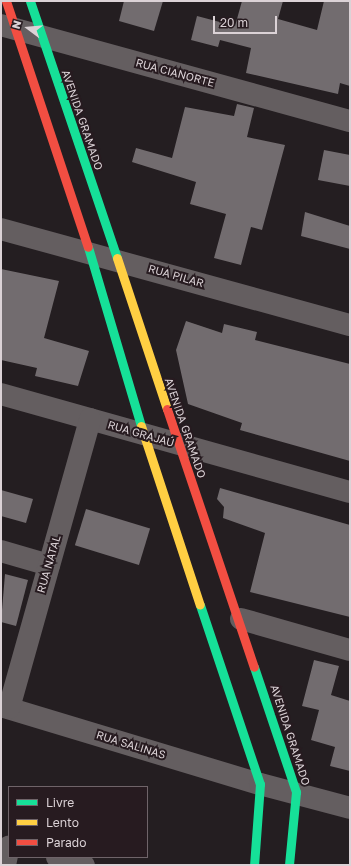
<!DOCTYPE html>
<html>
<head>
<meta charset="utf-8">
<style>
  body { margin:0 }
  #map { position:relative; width:351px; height:866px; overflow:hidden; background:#241e21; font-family:"Golos Text",sans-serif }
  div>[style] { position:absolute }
  .building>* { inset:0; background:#726c6f; transform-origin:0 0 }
  .street>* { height:22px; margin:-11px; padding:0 11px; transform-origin:11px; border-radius:11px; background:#645e60 }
  .fast>* { height:9px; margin:-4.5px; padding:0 4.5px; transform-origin:4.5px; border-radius:4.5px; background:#16e098 }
  .slow>* { height:9px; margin:-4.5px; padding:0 4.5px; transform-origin:4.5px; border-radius:4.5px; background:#ffcf43 }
  .jam>* { height:9px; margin:-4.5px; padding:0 4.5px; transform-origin:4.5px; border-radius:4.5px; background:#f24e42 }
  span { translate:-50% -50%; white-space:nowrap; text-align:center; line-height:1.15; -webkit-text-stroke:4px #271b20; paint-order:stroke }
  .street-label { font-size:11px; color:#dbd2d6 }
  .frame { position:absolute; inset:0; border:2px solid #dbd2d6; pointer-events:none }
  .legend { position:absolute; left:8px; top:786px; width:140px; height:72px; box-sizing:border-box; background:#271b20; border:1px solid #6f6469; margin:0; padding:5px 7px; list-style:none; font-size:12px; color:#dbd2d6 }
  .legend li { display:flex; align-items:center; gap:8px; height:20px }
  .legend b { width:20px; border:1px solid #6f6469 }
  .north { position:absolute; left:8px; top:8px; width:40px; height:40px; -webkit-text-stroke:3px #271b20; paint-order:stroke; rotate:286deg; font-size:11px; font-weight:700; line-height:16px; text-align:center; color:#dbd2d6 }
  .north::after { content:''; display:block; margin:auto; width:14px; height:18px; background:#dbd2d6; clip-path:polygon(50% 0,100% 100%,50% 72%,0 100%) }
  .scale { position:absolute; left:213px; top:16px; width:64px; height:18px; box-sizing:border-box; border:2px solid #dbd2d6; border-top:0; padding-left:5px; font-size:12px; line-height:14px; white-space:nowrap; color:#dbd2d6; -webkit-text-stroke:3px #271b20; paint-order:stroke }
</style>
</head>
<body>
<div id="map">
  <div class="building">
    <i style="clip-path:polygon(124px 1px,163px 1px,154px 31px,119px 21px)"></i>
    <i style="clip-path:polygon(242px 1px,283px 1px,278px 19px,317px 30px,324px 1px,350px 1px,350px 86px,340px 83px,338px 94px,246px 73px,251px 48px,220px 40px,218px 47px,191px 40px,197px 16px,235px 26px)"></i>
    <i style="clip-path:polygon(237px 104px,254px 108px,247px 137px,285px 145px,262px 230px,251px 227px,241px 265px,214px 258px,226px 214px,190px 204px,196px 182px,132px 162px,136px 148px,172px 158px,185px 107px,234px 116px)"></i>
    <i style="clip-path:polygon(324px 150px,350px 155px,350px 186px,318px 180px)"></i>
    <i style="clip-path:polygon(305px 212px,350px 226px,350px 249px,301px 236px)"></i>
    <i style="clip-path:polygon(1px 269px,59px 281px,44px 338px,89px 351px,78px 386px,35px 376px,37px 368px,1px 360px)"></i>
    <i style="clip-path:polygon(186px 321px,222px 333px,224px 324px,257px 332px,255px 340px,350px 364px,350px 461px,240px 430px,242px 423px,188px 404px,176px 350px)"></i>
    <i style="clip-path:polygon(220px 488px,350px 525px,350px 617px,250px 592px,265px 533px,223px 518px,224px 507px,217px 499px)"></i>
    <i style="clip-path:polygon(1px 490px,33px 499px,26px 523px,1px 516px)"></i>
    <i style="left:86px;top:509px;width:67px;height:38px;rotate:17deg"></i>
    <i style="clip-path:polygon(5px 574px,28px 580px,16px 626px,1px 622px)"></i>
    <i style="clip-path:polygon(314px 660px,339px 666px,331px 695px,350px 701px,350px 771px,330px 766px,335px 747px,311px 740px,319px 710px,302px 706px)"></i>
  </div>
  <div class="street">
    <i style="left:1px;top:25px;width:362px;rotate:15.4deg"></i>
    <i style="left:1px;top:229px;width:362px;rotate:15.4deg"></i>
    <i style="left:1px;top:394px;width:362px;rotate:15.7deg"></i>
    <i style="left:1px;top:551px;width:50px;rotate:16.3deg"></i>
    <i style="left:241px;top:619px;width:113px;rotate:15.9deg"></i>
    <i style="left:1px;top:706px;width:270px;rotate:16.8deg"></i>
    <i style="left:260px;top:784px;width:93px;rotate:14.9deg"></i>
    <i style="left:9px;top:708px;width:300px;rotate:-74.3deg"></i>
    <i style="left:57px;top:857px;width:28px;rotate:17deg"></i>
    <i style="left:5px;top:865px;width:19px;rotate:-78deg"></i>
  </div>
  <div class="fast">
    <i style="left:30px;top:1px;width:271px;rotate:71.3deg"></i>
    <i style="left:88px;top:247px;width:187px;rotate:73.5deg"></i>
    <i style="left:200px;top:605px;width:189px;rotate:71.5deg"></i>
    <i style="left:260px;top:784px;width:81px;rotate:94.2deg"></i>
    <i style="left:254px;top:667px;width:132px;rotate:71.4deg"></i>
    <i style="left:296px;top:792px;width:73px;rotate:95.5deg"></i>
  </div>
  <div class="slow">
    <i style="left:117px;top:258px;width:159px;rotate:71.7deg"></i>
    <i style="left:141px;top:426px;width:188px;rotate:71.8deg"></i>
  </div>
  <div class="jam">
    <i style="left:6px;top:1px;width:259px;rotate:71.6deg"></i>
    <i style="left:167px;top:409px;width:272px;rotate:71.4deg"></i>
  </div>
  <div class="street-label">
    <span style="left:175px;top:73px;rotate:15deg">RUA CIANORTE</span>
    <span style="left:82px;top:120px;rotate:71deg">AVENIDA GRAMADO</span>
    <span style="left:176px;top:276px;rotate:16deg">RUA PILAR</span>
    <span style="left:185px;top:428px;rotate:71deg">AVENIDA GRAMADO</span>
    <span style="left:141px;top:434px;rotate:16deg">RUA GRAJAÚ</span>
    <span style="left:49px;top:564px;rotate:-74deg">RUA NATAL</span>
    <span style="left:290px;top:735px;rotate:72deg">AVENIDA GRAMADO</span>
    <span style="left:131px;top:745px;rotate:17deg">RUA SALINAS</span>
  </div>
  <div class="frame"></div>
  <ul class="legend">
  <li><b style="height:5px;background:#16e098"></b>Livre</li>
  <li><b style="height:5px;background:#ffcf43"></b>Lento</li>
  <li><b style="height:5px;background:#f24e42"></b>Parado</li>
  </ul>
  <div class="north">N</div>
  <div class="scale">20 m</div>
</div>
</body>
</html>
